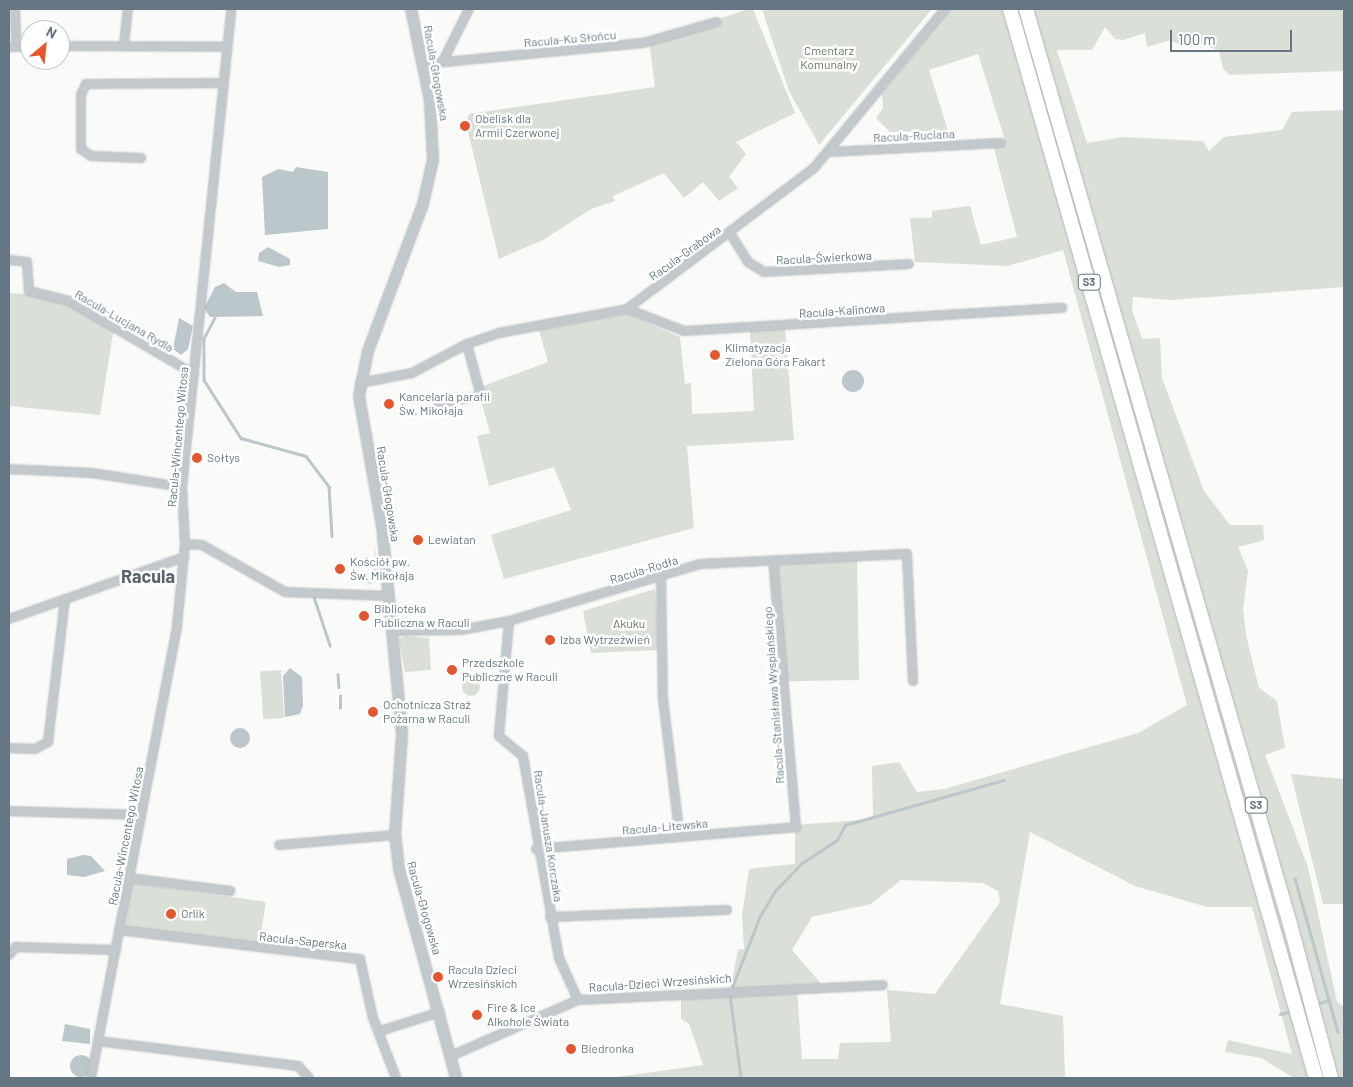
<!DOCTYPE html>
<html>
<head>
<meta charset="utf-8">
<style>
  body { margin:0 }
  #map { position:relative; width:1353px; height:1087px; overflow:hidden; background:#fafaf8; font-family:Barlow,sans-serif }
  div>[style] { position:absolute }
  .green>* { inset:0; background:#dadfd7; transform-origin:0 0 }
  .round { border-radius:50% }
  .water>* { inset:0; background:#bbc7cb }
  .stream>* { height:2.5px; margin:-1.25px; padding:0 1.25px; transform-origin:1.25px; border-radius:1.25px; background:#bbc7cb }
  .roads { filter:drop-shadow(0 0 1px #b4b9bd) drop-shadow(0 0 1px #b4b9bd) }
  .minor>* { height:8px; margin:-4px; padding:0 4px; transform-origin:4px; border-radius:4px; background:#c3c8cc }
  .tertiary>* { height:10px; margin:-5px; padding:0 5px; transform-origin:5px; border-radius:5px; background:#c3c8cc }
  .motorway>* { height:14px; margin:-7px; padding:0 7px; transform-origin:7px; border-radius:7px; background:#fff }
  .dots>* { width:14px; height:14px; translate:-50% -50%; box-sizing:border-box; border:2px solid #fff; border-radius:50% }
  span { translate:-50% -50%; white-space:nowrap; text-align:center; line-height:1.15; -webkit-text-stroke:5px #fff; paint-order:stroke }
  .shield-label span { padding:1px 4px; background:#fff; border:1px solid; border-radius:4px; -webkit-text-stroke-width:0 }
  .shield-label { font-size:11px; color:#657683; font-weight:700 }
  .street-label { font-size:12px; color:#657683 }
  .park-label { font-size:12px; color:#687a64 }
  .poi-label { font-size:12px; color:#657683 }
  .left { translate:0 -50%; text-align:left }
  .district-label { font-size:18px; color:#57646e; font-weight:700 }
  .frame { position:absolute; inset:0; border:10px solid #657683; pointer-events:none }
  .north { position:absolute; left:20px; top:20px; width:50px; height:50px; box-sizing:border-box; background:#fff; border:1px solid #c1c8cd; border-radius:50%; rotate:28deg; font-size:14px; font-weight:700; line-height:20px; text-align:center; color:#657683 }
  .north::after { content:''; display:block; margin:auto; width:18px; height:22px; background:#e4572e; clip-path:polygon(50% 0,100% 100%,50% 72%,0 100%) }
  .scale { position:absolute; left:1170px; top:30px; width:122px; height:22px; box-sizing:border-box; border:2px solid #657683; border-top:0; padding-left:6px; font-size:15px; line-height:18px; white-space:nowrap; color:#657683; -webkit-text-stroke:4px #fff; paint-order:stroke }
</style>
</head>
<body>
<div id="map">
  <div class="green">
    <i style="clip-path:polygon(749px 9px,753px 9px,795px 113px,736px 142px,746px 154px,729px 177px,738px 188px,719px 201px,703px 182px,684px 198px,664px 173px,613px 196px,615px 201px,591px 209px,543px 240px,499px 259px,466px 124px,469px 114px,655px 87px,649px 41px)"></i>
    <i style="clip-path:polygon(762px 9px,932px 9px,819px 145px,789px 91px)"></i>
    <i style="clip-path:polygon(evenodd,950px 9px,1344px 9px,1344px 71px,1230px 75px,1223px 69px,1219px 51px,1195px 41px,1184px 38px,1182px 46px,1170px 40px,1147px 47px,1145px 33px,1123px 40px,1115px 39px,1105px 27px,1092px 50px,1057px 50px,1087px 143px,1123px 137px,1203px 141px,1209px 151px,1224px 137px,1282px 130px,1292px 112px,1344px 110px,1344px 287px,1170px 300px,1133px 297px,1132px 310px,1142px 339px,1160px 338px,1162px 378px,1204px 491px,1230px 525px,1263px 525px,1264px 540px,1238px 547px,1248px 571px,1243px 609px,1246px 635px,1259px 688px,1277px 701px,1285px 748px,1265px 755px,1308px 867px,1337px 1002px,1344px 1007px,1344px 1078px,1294px 1078px,1261px 1058px,1225px 1052px,1228px 1040px,1292px 1054px,1252px 907px,1207px 907px,1135px 886px,1030px 832px,1000px 1004px,1063px 1016px,1065px 1078px,610px 1078px,703px 1065px,689px 1024px,681px 1019px,681px 996px,730px 991px,738px 950px,744px 949px,742px 916px,749px 869px,795px 864px,795px 825px,873px 819px,872px 766px,899px 762px,917px 792px,944px 789px,1138px 733px,1187px 705px,1063px 250px,1008px 266px,915px 262px,910px 218px,932px 218px,932px 211px,970px 206px,981px 245px,1017px 237px,992px 141px,1005px 140px,978px 54px,929px 70px,948px 131px,890px 132px,876px 118px,883px 108px,882px 94px,950px 9px,901px 880px,983px 883px,998px 891px,1000px 902px,935px 994px,887px 990px,891px 1042px,840px 1043px,838px 1059px,802px 1059px,797px 990px,824px 987px,792px 950px,812px 917px,871px 904px,901px 880px)"></i>
    <i style="clip-path:polygon(9px 293px,63px 296px,114px 327px,100px 415px,9px 406px)"></i>
    <i style="clip-path:polygon(627px 314px,680px 337px,685px 384px,691px 383px,692px 414px,754px 411px,750px 331px,785px 329px,794px 440px,687px 446px,694px 528px,504px 579px,491px 535px,571px 510px,554px 467px,489px 486px,477px 436px,490px 433px,478px 388px,548px 362px,539px 330px)"></i>
    <i style="clip-path:polygon(374px 543px,380px 581px,367px 585px,375px 559px)"></i>
    <i style="left:857px;top:559px;width:121px;height:80px;rotate:89deg"></i>
    <i style="clip-path:polygon(655px 589px,659px 650px,591px 653px,583px 611px)"></i>
    <i style="clip-path:polygon(405px 636px,429px 638px,431px 670px,405px 672px,399px 639px)"></i>
    <i style="left:281px;top:670px;width:48px;height:21px;rotate:86deg"></i>
    <i class="round" style="left:462px;top:678px;width:18px;height:18px"></i>
    <i style="clip-path:polygon(1291px 774px,1344px 779px,1344px 904px,1323px 904px)"></i>
    <i style="left:132px;top:883px;width:135px;height:44px;rotate:8deg"></i>
  </div>
  <div class="water">
    <i style="clip-path:polygon(296px 167px,328px 172px,328px 229px,265px 235px,262px 177px,278px 169px,293px 172px)"></i>
    <i style="clip-path:polygon(268px 247px,290px 259px,290px 265px,279px 267px,258px 261px,259px 253px)"></i>
    <i style="clip-path:polygon(224px 283px,236px 292px,257px 292px,263px 316px,210px 317px,204px 308px,215px 287px)"></i>
    <i style="clip-path:polygon(179px 318px,193px 326px,188px 349px,181px 355px,173px 349px)"></i>
    <i class="round" style="left:842px;top:370px;width:22px;height:22px"></i>
    <i style="clip-path:polygon(290px 668px,302px 677px,303px 706px,300px 714px,285px 717px,283px 676px)"></i>
    <i class="round" style="left:230px;top:728px;width:20px;height:20px"></i>
    <i style="clip-path:polygon(83px 855px,91px 856px,105px 871px,84px 877px,67px 875px,67px 859px)"></i>
    <i style="clip-path:polygon(65px 1024px,90px 1029px,90px 1044px,62px 1041px)"></i>
    <i class="round" style="left:70px;top:1055px;width:22px;height:22px"></i>
  </div>
  <div class="stream">
    <i style="left:215px;top:318px;width:24px;rotate:118deg"></i>
    <i style="left:204px;top:339px;width:41px;rotate:90deg"></i>
    <i style="left:204px;top:380px;width:69px;rotate:57.5deg"></i>
    <i style="left:241px;top:438px;width:67px;rotate:15.5deg"></i>
    <i style="left:306px;top:456px;width:39px;rotate:53deg"></i>
    <i style="left:329px;top:487px;width:49px;rotate:86.5deg"></i>
    <i style="left:314px;top:597px;width:51px;rotate:71.6deg"></i>
    <i style="left:338px;top:674px;width:13px;rotate:86deg"></i>
    <i style="left:340px;top:708px;width:12px;rotate:-90deg"></i>
    <i style="left:1295px;top:878px;width:160px;rotate:74.4deg"></i>
    <i style="left:732px;top:987px;width:76px;rotate:-68.5deg"></i>
    <i style="left:760px;top:916px;width:29px;rotate:-59deg"></i>
    <i style="left:775px;top:891px;width:39px;rotate:-46deg"></i>
    <i style="left:802px;top:863px;width:42px;rotate:-33.3deg"></i>
    <i style="left:837px;top:840px;width:17px;rotate:-62deg"></i>
    <i style="left:845px;top:825px;width:165px;rotate:-15.8deg"></i>
    <i style="left:730px;top:994px;width:85px;rotate:82.5deg"></i>
    <i style="left:1316px;top:1004px;width:14px;rotate:-17deg"></i>
    <i style="left:1280px;top:1014px;width:11px;rotate:-15deg"></i>
  </div>
  <div class="roads">
    <div class="minor">
      <i style="left:15px;top:9px;width:38px;rotate:88deg"></i>
      <i style="left:124px;top:45px;width:36px;rotate:-84deg"></i>
      <i style="left:60px;top:46px;width:167px;rotate:0.3deg"></i>
      <i style="left:9px;top:47px;width:21px"></i>
      <i style="left:443px;top:61px;width:58px;rotate:-63.4deg"></i>
      <i style="left:424px;top:64px;width:220px;rotate:-5.5deg"></i>
      <i style="left:643px;top:43px;width:76px;rotate:-16deg"></i>
      <i style="left:829px;top:152px;width:172px;rotate:-3deg"></i>
      <i style="left:141px;top:158px;width:50px;rotate:-177.7deg"></i>
      <i style="left:91px;top:156px;width:12px;rotate:-145deg"></i>
      <i style="left:81px;top:149px;width:54px;rotate:-90deg"></i>
      <i style="left:81px;top:95px;width:12px;rotate:-66deg"></i>
      <i style="left:86px;top:84px;width:138px;rotate:-0.4deg"></i>
      <i style="left:730px;top:233px;width:34px;rotate:58deg"></i>
      <i style="left:748px;top:262px;width:19px;rotate:32deg"></i>
      <i style="left:764px;top:272px;width:145px;rotate:-3.2deg"></i>
      <i style="left:9px;top:260px;width:18px;rotate:6deg"></i>
      <i style="left:27px;top:262px;width:29px;rotate:86deg"></i>
      <i style="left:29px;top:291px;width:41px;rotate:14deg"></i>
      <i style="left:69px;top:301px;width:145px;rotate:30.3deg"></i>
      <i style="left:627px;top:309px;width:61px;rotate:21.1deg"></i>
      <i style="left:684px;top:331px;width:379px;rotate:-3.5deg"></i>
      <i style="left:360px;top:383px;width:53px;rotate:-10.9deg"></i>
      <i style="left:412px;top:373px;width:62px;rotate:-27.8deg"></i>
      <i style="left:467px;top:344px;width:34px;rotate:-19deg"></i>
      <i style="left:499px;top:333px;width:130px;rotate:-10.6deg"></i>
      <i style="left:627px;top:309px;width:234px;rotate:-37deg"></i>
      <i style="left:814px;top:168px;width:206px;rotate:-50.5deg"></i>
      <i style="left:438px;top:403px;width:44px;rotate:-9.2deg"></i>
      <i style="left:481px;top:396px;width:54px;rotate:-105.1deg"></i>
      <i style="left:9px;top:469px;width:83px;rotate:2.8deg"></i>
      <i style="left:92px;top:473px;width:91px;rotate:8.8deg"></i>
      <i style="left:185px;top:544px;width:17px;rotate:3deg"></i>
      <i style="left:202px;top:545px;width:95px;rotate:29.5deg"></i>
      <i style="left:285px;top:592px;width:103px;rotate:2.2deg"></i>
      <i style="left:661px;top:577px;width:122px;rotate:89.1deg"></i>
      <i style="left:663px;top:699px;width:139px;rotate:83deg"></i>
      <i style="left:9px;top:619px;width:186px;rotate:-19.5deg"></i>
      <i style="left:509px;top:621px;width:115px;rotate:95deg"></i>
      <i style="left:499px;top:736px;width:31px;rotate:40deg"></i>
      <i style="left:523px;top:756px;width:205px;rotate:79.9deg"></i>
      <i style="left:559px;top:958px;width:46px;rotate:65.7deg"></i>
      <i style="left:392px;top:631px;width:69px;rotate:-0.8deg"></i>
      <i style="left:461px;top:630px;width:49px;rotate:-10.6deg"></i>
      <i style="left:509px;top:621px;width:199px;rotate:-16.6deg"></i>
      <i style="left:700px;top:564px;width:207px;rotate:-2.8deg"></i>
      <i style="left:907px;top:554px;width:127px;rotate:87.3deg"></i>
      <i style="left:9px;top:748px;width:26px;rotate:2deg"></i>
      <i style="left:35px;top:749px;width:15px;rotate:-28deg"></i>
      <i style="left:48px;top:742px;width:144px;rotate:-83.2deg"></i>
      <i style="left:9px;top:811px;width:132px;rotate:1.7deg"></i>
      <i style="left:279px;top:845px;width:116px;rotate:-4.9deg"></i>
      <i style="left:536px;top:849px;width:261px;rotate:-4.8deg"></i>
      <i style="left:796px;top:827px;width:267px;rotate:-94.9deg"></i>
      <i style="left:129px;top:878px;width:102px;rotate:7.3deg"></i>
      <i style="left:550px;top:917px;width:177px;rotate:-2.3deg"></i>
      <i style="left:119px;top:930px;width:243px;rotate:6.9deg"></i>
      <i style="left:360px;top:959px;width:60px;rotate:77.6deg"></i>
      <i style="left:373px;top:1018px;width:64px;rotate:69deg"></i>
      <i style="left:9px;top:955px;width:11px;rotate:-49deg"></i>
      <i style="left:16px;top:947px;width:100px;rotate:1.7deg"></i>
      <i style="left:380px;top:1031px;width:63px;rotate:-17.6deg"></i>
      <i style="left:98px;top:1041px;width:202px;rotate:7.1deg"></i>
      <i style="left:298px;top:1066px;width:16px;rotate:47deg"></i>
      <i style="left:451px;top:1056px;width:139px;rotate:-23.8deg"></i>
      <i style="left:578px;top:1000px;width:305px;rotate:-2.8deg"></i>
      <i style="left:91px;top:1078px;width:460px;rotate:-79.2deg"></i>
      <i style="left:177px;top:626px;width:82px;rotate:-84.4deg"></i>
      <i style="left:185px;top:544px;width:57px;rotate:-93deg"></i>
      <i style="left:182px;top:487px;width:481px;rotate:-84.1deg"></i>
    </div>
    <div class="tertiary">
      <i style="left:411px;top:9px;width:94px;rotate:78.3deg"></i>
      <i style="left:430px;top:101px;width:59px;rotate:87.1deg"></i>
      <i style="left:433px;top:160px;width:45px;rotate:102.8deg"></i>
      <i style="left:423px;top:204px;width:157px;rotate:110.5deg"></i>
      <i style="left:368px;top:351px;width:46px;rotate:101.3deg"></i>
      <i style="left:359px;top:396px;width:132px;rotate:80deg"></i>
      <i style="left:382px;top:526px;width:210px;rotate:84.5deg"></i>
      <i style="left:402px;top:735px;width:100px;rotate:94deg"></i>
      <i style="left:395px;top:835px;width:34px;rotate:83deg"></i>
      <i style="left:399px;top:869px;width:217px;rotate:74.7deg"></i>
    </div>
    <div class="motorway">
      <i style="left:1010px;top:9px;width:1112px;rotate:74.03deg"></i>
      <i style="left:1026px;top:9px;width:952px;rotate:73.91deg"></i>
      <i style="left:1290px;top:924px;width:159px;rotate:75.1deg"></i>
    </div>
  </div>
  <div class="dots">
    <i style="left:465px;top:126px;background:#e4572e"></i>
    <i style="left:715px;top:355px;background:#e4572e"></i>
    <i style="left:389px;top:404px;background:#e4572e"></i>
    <i style="left:197px;top:458px;background:#e4572e"></i>
    <i style="left:418px;top:540px;background:#e4572e"></i>
    <i style="left:340px;top:569px;background:#e4572e"></i>
    <i style="left:364px;top:616px;background:#e4572e"></i>
    <i style="left:550px;top:640px;background:#e4572e"></i>
    <i style="left:452px;top:670px;background:#e4572e"></i>
    <i style="left:373px;top:712px;background:#e4572e"></i>
    <i style="left:171px;top:914px;background:#e4572e"></i>
    <i style="left:438px;top:977px;background:#e4572e"></i>
    <i style="left:477px;top:1015px;background:#e4572e"></i>
    <i style="left:571px;top:1049px;background:#e4572e"></i>
  </div>
  <div class="shield-label">
    <span style="left:1089px;top:282px">S3</span>
    <span style="left:1256px;top:805px">S3</span>
  </div>
  <div class="street-label">
    <span style="left:570px;top:39px;rotate:-5deg">Racula-Ku Słońcu</span>
    <span style="left:436px;top:73px;rotate:80deg">Racula-Głogowska</span>
    <span style="left:914px;top:136px;rotate:-3deg">Racula-Ruciana</span>
    <span style="left:685px;top:253px;rotate:-36deg">Racula-Grabowa</span>
    <span style="left:824px;top:258px;rotate:-3deg">Racula-Świerkowa</span>
    <span style="left:842px;top:311px;rotate:-4deg">Racula-Kalinowa</span>
    <span style="left:124px;top:321px;rotate:30deg">Racula-Lucjana Rydla</span>
    <span style="left:178px;top:437px;rotate:-85deg">Racula-Wincentego Witosa</span>
    <span style="left:388px;top:494px;rotate:81deg">Racula-Głogowska</span>
    <span style="left:644px;top:570px;rotate:-17deg">Racula-Rodła</span>
    <span style="left:774px;top:695px;rotate:-94deg">Racula-Stanisława Wyspiańskiego</span>
    <span style="left:665px;top:827px;rotate:-5deg">Racula-Litewska</span>
    <span style="left:126px;top:836px;rotate:-79deg">Racula-Wincentego Witosa</span>
    <span style="left:548px;top:836px;rotate:81deg">Racula-Janusza Korczaka</span>
    <span style="left:424px;top:908px;rotate:74deg">Racula-Głogowska</span>
    <span style="left:303px;top:941px;rotate:6deg">Racula-Saperska</span>
    <span style="left:660px;top:983px;rotate:-4deg">Racula-Dzieci Wrzesińskich</span>
  </div>
  <div class="park-label">
    <span style="left:829px;top:58px">Cmentarz<br>Komunalny</span>
    <span style="left:629px;top:624px">Akuku</span>
  </div>
  <div class="poi-label">
    <span class="left" style="left:475px;top:126px">Obelisk dla<br>Armii Czerwonej</span>
    <span class="left" style="left:725px;top:355px">Klimatyzacja<br>Zielona Góra Fakart</span>
    <span class="left" style="left:399px;top:404px">Kancelaria parafii<br>Św. Mikołaja</span>
    <span class="left" style="left:207px;top:458px">Sołtys</span>
    <span class="left" style="left:428px;top:540px">Lewiatan</span>
    <span class="left" style="left:350px;top:569px">Kościół pw.<br>Św. Mikołaja</span>
    <span class="left" style="left:374px;top:616px">Biblioteka<br>Publiczna w Raculi</span>
    <span class="left" style="left:560px;top:640px">Izba Wytrzeźwień</span>
    <span class="left" style="left:462px;top:670px">Przedszkole<br>Publiczne w Raculi</span>
    <span class="left" style="left:383px;top:712px">Ochotnicza Straż<br>Pożarna w Raculi</span>
    <span class="left" style="left:181px;top:914px">Orlik</span>
    <span class="left" style="left:448px;top:977px">Racula Dzieci<br>Wrzesińskich</span>
    <span class="left" style="left:487px;top:1015px">Fire &amp; Ice<br>Alkohole Świata</span>
    <span class="left" style="left:581px;top:1049px">Biedronka</span>
  </div>
  <div class="district-label">
    <span style="left:148px;top:576px">Racula</span>
  </div>
  <div class="frame"></div>
  <div class="north">N</div>
  <div class="scale">100 m</div>
</div>
</body>
</html>
